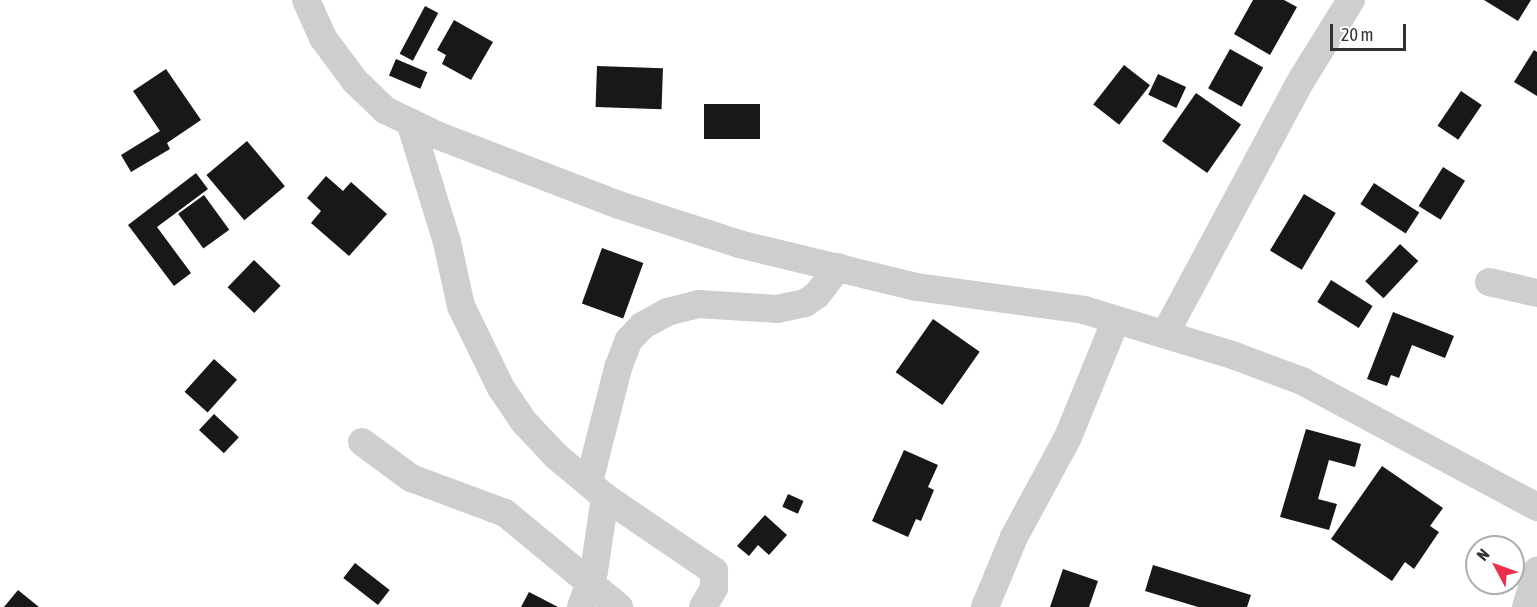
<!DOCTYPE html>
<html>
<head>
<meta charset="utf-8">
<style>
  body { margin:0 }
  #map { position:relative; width:1537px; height:607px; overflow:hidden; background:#fff; font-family:"Asap Condensed",sans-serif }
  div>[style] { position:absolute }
  .building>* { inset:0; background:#181818; transform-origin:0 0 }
  .minor>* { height:28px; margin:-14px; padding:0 14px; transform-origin:14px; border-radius:14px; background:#cecece }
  span { translate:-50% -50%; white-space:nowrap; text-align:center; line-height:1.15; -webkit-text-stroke:6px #fff; paint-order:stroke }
  .north { position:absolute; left:1465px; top:535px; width:60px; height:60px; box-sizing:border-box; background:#fff; border:2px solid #adadad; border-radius:50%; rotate:311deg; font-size:16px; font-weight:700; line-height:24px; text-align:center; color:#313131 }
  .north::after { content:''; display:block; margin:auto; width:21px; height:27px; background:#ea304a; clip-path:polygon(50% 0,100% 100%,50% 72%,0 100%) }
  .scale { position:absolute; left:1330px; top:24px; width:76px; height:27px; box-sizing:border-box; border:3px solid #313131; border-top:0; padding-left:8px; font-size:18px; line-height:21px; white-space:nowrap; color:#313131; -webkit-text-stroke:4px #fff; paint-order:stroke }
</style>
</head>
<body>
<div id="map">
  <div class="building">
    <i style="clip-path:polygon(1253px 0,1284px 0,1297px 7px,1270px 55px,1234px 34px)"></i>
    <i style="clip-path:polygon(1484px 0,1531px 0,1518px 21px)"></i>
    <i style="left:425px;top:6px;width:15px;height:54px;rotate:28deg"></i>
    <i style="clip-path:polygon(454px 20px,493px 42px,471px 80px,442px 64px,446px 55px,437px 50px)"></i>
    <i style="left:1230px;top:49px;width:38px;height:45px;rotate:29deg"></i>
    <i style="clip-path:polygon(1534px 50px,1537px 52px,1537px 96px,1514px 82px)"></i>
    <i style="left:396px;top:59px;width:34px;height:18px;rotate:23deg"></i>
    <i style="left:1124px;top:65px;width:33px;height:50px;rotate:38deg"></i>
    <i style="left:597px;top:66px;width:66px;height:41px;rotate:2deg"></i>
    <i style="clip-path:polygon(166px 69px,201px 120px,167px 143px,170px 149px,131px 172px,121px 155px,160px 131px,133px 91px)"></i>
    <i style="left:1158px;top:74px;width:31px;height:23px;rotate:25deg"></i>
    <i style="left:1461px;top:91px;width:25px;height:42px;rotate:34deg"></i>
    <i style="left:1196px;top:93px;width:55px;height:59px;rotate:35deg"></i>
    <i style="left:704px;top:104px;width:56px;height:35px"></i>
    <i style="left:247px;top:141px;width:59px;height:53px;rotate:50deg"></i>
    <i style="left:1443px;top:167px;width:26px;height:46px;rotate:32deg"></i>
    <i style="clip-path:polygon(196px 173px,208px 189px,157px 227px,191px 273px,174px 286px,128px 225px)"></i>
    <i style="clip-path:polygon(326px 176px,343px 191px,351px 182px,387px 214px,349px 256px,311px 223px,321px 211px,307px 198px)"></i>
    <i style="left:1374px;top:183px;width:54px;height:25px;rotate:33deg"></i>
    <i style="left:1304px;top:194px;width:37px;height:66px;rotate:31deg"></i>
    <i style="left:204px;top:195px;width:43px;height:32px;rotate:54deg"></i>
    <i style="left:1400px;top:244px;width:25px;height:51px;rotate:43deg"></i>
    <i style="left:602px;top:248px;width:44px;height:59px;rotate:20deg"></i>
    <i style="left:254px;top:260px;width:37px;height:38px;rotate:44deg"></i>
    <i style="left:1331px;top:280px;width:49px;height:26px;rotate:32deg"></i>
    <i style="clip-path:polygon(1393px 312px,1454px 336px,1445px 358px,1412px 345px,1399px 378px,1391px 375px,1387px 386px,1367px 379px)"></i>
    <i style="left:933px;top:319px;width:57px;height:65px;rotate:35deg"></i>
    <i style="left:214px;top:359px;width:31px;height:44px;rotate:42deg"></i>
    <i style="left:214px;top:414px;width:34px;height:22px;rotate:43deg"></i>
    <i style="clip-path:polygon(1306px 429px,1361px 444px,1355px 467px,1329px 460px,1318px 499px,1337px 504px,1329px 530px,1280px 517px)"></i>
    <i style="clip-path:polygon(904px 450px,938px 465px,928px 487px,934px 490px,921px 521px,916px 519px,908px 537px,872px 521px)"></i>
    <i style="clip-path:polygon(1382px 466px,1443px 508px,1430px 526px,1439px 532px,1414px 569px,1405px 562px,1392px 581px,1331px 539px)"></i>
    <i style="left:788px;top:494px;width:17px;height:14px;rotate:24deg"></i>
    <i style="clip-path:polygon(765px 515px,787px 535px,769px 555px,758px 545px,749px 556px,737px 546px)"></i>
    <i style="left:355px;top:563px;width:44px;height:19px;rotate:38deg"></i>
    <i style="clip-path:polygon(1153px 565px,1251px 595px,1247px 607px,1198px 607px,1145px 591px)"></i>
    <i style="clip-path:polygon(1063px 569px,1098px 581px,1089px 607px,1050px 607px)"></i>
    <i style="clip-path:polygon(18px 590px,39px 607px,4px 607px)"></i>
    <i style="clip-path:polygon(529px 592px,558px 607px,521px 607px)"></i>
  </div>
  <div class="minor">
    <i style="left:306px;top:0;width:42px;rotate:65.9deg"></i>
    <i style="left:323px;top:38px;width:54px;rotate:53.3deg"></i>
    <i style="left:355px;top:81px;width:42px;rotate:44deg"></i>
    <i style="left:385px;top:110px;width:60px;rotate:25.7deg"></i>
    <i style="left:439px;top:136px;width:193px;rotate:21deg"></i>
    <i style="left:619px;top:205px;width:126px;rotate:18deg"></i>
    <i style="left:739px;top:244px;width:183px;rotate:13.6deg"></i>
    <i style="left:917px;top:287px;width:169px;rotate:7.8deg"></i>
    <i style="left:1084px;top:310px;width:158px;rotate:16.9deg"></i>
    <i style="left:1235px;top:356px;width:72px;rotate:20.5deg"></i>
    <i style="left:1302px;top:381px;width:267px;rotate:28.2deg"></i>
    <i style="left:410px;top:122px;width:126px;rotate:72.9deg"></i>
    <i style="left:447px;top:242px;width:66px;rotate:77.7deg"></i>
    <i style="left:461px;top:306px;width:91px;rotate:64deg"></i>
    <i style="left:501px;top:388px;width:41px;rotate:55.9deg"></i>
    <i style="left:524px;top:422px;width:47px;rotate:46.7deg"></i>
    <i style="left:556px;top:456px;width:64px;rotate:39.9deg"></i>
    <i style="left:605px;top:497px;width:132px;rotate:34.2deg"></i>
    <i style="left:714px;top:571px;width:17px;rotate:90deg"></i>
    <i style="left:714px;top:588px;width:22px;rotate:120deg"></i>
    <i style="left:1489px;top:282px;width:49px;rotate:12.9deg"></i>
    <i style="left:1165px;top:334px;width:289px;rotate:-61.8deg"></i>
    <i style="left:1302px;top:79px;width:93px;rotate:-58.2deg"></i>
    <i style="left:362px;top:442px;width:61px;rotate:36.3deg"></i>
    <i style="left:411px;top:478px;width:100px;rotate:20.4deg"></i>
    <i style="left:505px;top:513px;width:148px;rotate:39.5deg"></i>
    <i style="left:589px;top:482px;width:118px;rotate:-75.7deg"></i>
    <i style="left:618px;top:368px;width:30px;rotate:-69deg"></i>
    <i style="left:629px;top:340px;width:19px;rotate:-47deg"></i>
    <i style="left:642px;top:326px;width:29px;rotate:-29deg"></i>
    <i style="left:667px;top:312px;width:32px;rotate:-14deg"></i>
    <i style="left:698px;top:304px;width:79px;rotate:3.6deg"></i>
    <i style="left:777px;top:309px;width:29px;rotate:-12deg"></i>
    <i style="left:805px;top:303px;width:14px;rotate:-34deg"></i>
    <i style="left:817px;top:295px;width:35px;rotate:-53deg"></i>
    <i style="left:581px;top:607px;width:38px;rotate:-70deg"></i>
    <i style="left:594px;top:571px;width:75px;rotate:-81.5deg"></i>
    <i style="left:985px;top:607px;width:76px;rotate:-67.5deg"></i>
    <i style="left:1014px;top:537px;width:114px;rotate:-61.6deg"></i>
    <i style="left:1068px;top:437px;width:126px;rotate:-67.7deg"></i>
    <i style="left:1526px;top:607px;width:38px;rotate:-73deg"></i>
  </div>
  <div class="north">N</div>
  <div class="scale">20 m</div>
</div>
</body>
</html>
